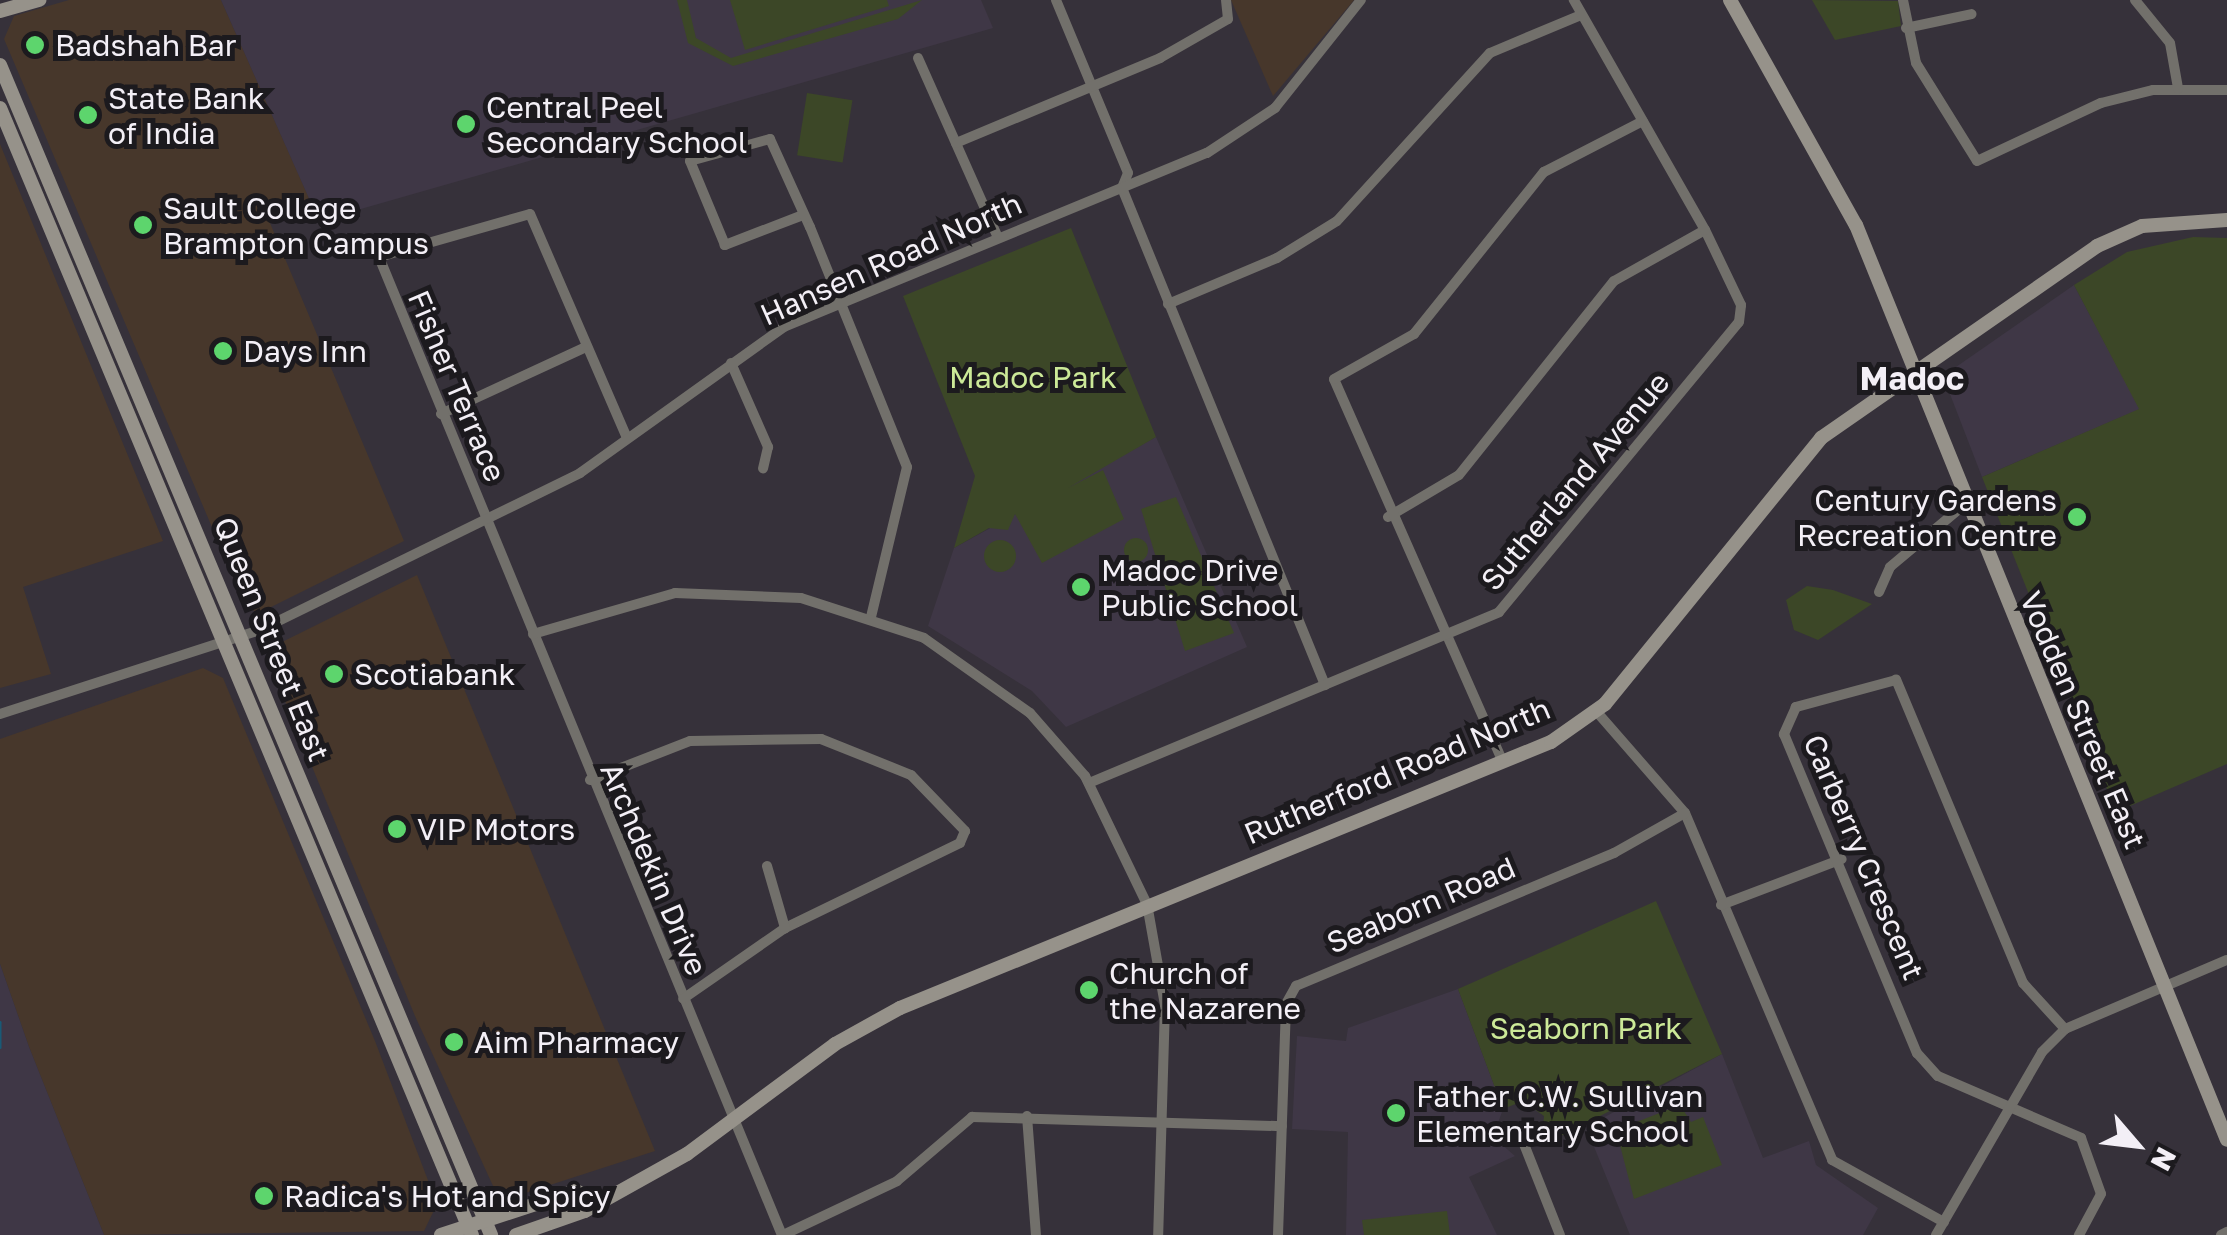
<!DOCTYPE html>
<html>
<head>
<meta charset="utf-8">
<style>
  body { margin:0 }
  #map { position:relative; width:2227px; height:1235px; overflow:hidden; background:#36313a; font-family:"Golos Text",sans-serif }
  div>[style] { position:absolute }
  .commercial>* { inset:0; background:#47372b }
  .built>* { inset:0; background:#3f3746 }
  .green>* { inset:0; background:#3c4727; transform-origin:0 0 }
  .round { border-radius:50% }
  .stream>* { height:2.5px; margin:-1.25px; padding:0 1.25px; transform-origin:1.25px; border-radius:1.25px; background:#195a76 }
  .street>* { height:10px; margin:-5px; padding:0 5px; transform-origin:5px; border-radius:5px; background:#72706b }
  .secondary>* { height:14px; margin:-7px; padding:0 7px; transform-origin:7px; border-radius:7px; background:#96928a }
  .dots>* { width:28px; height:28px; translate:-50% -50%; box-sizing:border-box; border:5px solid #1c1a1e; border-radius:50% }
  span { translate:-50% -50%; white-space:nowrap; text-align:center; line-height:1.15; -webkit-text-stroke:10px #1c1a1e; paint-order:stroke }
  .poi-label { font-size:30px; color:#f3eff6 }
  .left { translate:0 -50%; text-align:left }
  .right { translate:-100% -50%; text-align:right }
  .street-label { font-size:30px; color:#f3eff6 }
  .park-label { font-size:30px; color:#cce998 }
  .neighbourhood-label { font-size:32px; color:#f3eff6; font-weight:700 }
  .north { position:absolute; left:2087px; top:1095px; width:100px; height:100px; -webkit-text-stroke:8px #1c1a1e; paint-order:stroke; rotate:118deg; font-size:28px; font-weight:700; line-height:40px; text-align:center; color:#f3eff6 }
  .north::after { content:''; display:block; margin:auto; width:35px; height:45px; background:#f3eff6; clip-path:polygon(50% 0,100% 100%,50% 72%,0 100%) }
</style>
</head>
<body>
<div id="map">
  <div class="commercial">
    <i style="clip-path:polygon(69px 0,221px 0,313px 207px,270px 223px,404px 541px,259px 613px,246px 607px,4px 39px,14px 16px)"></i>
    <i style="clip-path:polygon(1231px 0,1354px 0,1273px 96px)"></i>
    <i style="clip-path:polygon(0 144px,163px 541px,23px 587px,51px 674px,0 688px)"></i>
    <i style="clip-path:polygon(417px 575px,655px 1151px,513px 1197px,494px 1188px,415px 1016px,268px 660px,274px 646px)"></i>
    <i style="clip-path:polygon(203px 668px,223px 678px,375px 1041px,437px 1204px,424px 1231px,104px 1235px,29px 1047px,0 964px,0 739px)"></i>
  </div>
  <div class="built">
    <i style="clip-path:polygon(221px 0,981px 0,993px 28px,319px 221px)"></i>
    <i style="clip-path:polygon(2074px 285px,2140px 409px,1982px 477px,1943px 376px)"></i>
    <i style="clip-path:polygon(1156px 437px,1247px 647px,1066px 727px,1032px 691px,928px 626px,954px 548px)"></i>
    <i style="clip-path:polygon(0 964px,29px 1047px,104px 1235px,0 1235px)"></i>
    <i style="clip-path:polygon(1458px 989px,1503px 1109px,1493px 1137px,1515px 1156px,1469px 1177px,1497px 1235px,1346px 1235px,1348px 1132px,1292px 1129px,1297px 1036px,1346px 1041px,1348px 1028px)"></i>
    <i style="clip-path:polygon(1722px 1054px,1763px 1158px,1809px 1141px,1816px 1165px,1878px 1208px,1863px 1235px,1630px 1235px,1586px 1127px)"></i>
  </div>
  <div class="green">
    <i style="clip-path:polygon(677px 0,687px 0,696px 38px,731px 58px,922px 0,898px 19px,733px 66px,688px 43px)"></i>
    <i style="clip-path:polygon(730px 0,887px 0,889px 6px,745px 50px)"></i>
    <i style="clip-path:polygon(1812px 0,1898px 1px,1901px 26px,1835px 40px)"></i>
    <i style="left:807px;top:93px;width:46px;height:63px;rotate:9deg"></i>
    <i style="clip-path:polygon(1071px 228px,1156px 437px,1068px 488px,1103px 470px,1124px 519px,1042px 563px,1015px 514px,1008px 530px,989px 528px,954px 548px,975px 476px,903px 296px)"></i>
    <i style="clip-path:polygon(2193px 237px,2227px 238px,2227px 764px,2116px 812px,1982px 477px,2139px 409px,2074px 285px,2127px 252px)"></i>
    <i style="clip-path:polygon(1176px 497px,1234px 633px,1185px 651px,1141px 509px)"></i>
    <i class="round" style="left:1124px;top:538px;width:24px;height:24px"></i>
    <i class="round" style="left:984px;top:540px;width:32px;height:32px"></i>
    <i style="clip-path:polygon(1807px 586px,1833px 590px,1872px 604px,1818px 640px,1794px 630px,1786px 600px)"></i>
    <i style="clip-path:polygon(1656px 901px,1722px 1054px,1541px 1146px,1544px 1116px,1523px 1101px,1503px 1109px,1458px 989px)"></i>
    <i style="clip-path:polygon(1680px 1105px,1691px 1122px,1703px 1117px,1722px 1165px,1634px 1199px,1616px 1130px)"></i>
    <i style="clip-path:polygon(1447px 1211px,1450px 1235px,1364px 1235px,1362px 1220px)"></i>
  </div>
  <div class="stream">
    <i style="left:0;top:1022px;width:25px;rotate:90deg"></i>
  </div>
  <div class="street">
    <i style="left:1056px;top:0;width:187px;rotate:67.4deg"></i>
    <i style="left:1128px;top:173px;width:16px;rotate:112deg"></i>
    <i style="left:1903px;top:0;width:64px;rotate:78.3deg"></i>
    <i style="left:1916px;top:63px;width:115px;rotate:58.1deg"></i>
    <i style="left:1977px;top:161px;width:137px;rotate:-25.1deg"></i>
    <i style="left:2101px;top:103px;width:54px;rotate:-14deg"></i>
    <i style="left:2153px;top:90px;width:74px"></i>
    <i style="left:2135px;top:0;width:55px;rotate:50.9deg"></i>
    <i style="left:2170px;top:43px;width:46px;rotate:79.9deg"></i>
    <i style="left:1906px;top:28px;width:67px;rotate:-12deg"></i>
    <i style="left:918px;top:58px;width:197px;rotate:66deg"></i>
    <i style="left:956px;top:143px;width:221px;rotate:-22.6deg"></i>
    <i style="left:1160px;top:58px;width:78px;rotate:-29.8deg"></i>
    <i style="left:1228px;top:19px;width:19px;rotate:-96deg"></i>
    <i style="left:1122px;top:188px;width:537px;rotate:67.78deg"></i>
    <i style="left:803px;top:215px;width:84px;rotate:159deg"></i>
    <i style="left:725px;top:245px;width:91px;rotate:-112.6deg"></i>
    <i style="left:690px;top:161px;width:83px;rotate:-15.4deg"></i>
    <i style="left:770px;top:139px;width:97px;rotate:65.6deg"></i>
    <i style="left:810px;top:227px;width:259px;rotate:68deg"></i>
    <i style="left:907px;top:467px;width:154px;rotate:103.5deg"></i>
    <i style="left:1168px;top:304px;width:118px;rotate:-22.9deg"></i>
    <i style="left:1277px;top:258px;width:70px;rotate:-31.7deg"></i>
    <i style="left:1337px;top:221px;width:227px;rotate:-47.7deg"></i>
    <i style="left:1490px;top:53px;width:99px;rotate:-22.7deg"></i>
    <i style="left:731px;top:363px;width:92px;rotate:66.2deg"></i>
    <i style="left:768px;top:447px;width:22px;rotate:103deg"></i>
    <i style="left:441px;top:414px;width:160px;rotate:-24.8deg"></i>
    <i style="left:627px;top:438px;width:244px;rotate:-113.4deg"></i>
    <i style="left:530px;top:214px;width:157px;rotate:164.1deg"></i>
    <i style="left:379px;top:257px;width:1058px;rotate:67.61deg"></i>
    <i style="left:1388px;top:517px;width:82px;rotate:-30.6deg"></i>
    <i style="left:1459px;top:475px;width:248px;rotate:-51.4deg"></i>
    <i style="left:1614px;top:281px;width:104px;rotate:-29.3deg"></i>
    <i style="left:1879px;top:592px;width:27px;rotate:-66deg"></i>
    <i style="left:1890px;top:567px;width:98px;rotate:-40deg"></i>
    <i style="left:533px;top:634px;width:148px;rotate:-16.1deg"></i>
    <i style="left:675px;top:593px;width:126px;rotate:2.3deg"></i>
    <i style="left:801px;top:598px;width:129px;rotate:18deg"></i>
    <i style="left:924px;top:638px;width:130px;rotate:35.3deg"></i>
    <i style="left:1030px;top:713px;width:84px;rotate:48.9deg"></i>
    <i style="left:1085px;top:776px;width:142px;rotate:64.2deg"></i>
    <i style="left:1147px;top:904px;width:103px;rotate:79.9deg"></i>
    <i style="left:1165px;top:1005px;width:230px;rotate:91.7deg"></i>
    <i style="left:1596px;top:711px;width:135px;rotate:48.9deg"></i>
    <i style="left:1685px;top:813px;width:377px;rotate:67deg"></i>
    <i style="left:1832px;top:1160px;width:128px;rotate:29deg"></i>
    <i style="left:0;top:714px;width:273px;rotate:-17.9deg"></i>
    <i style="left:260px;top:630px;width:356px;rotate:-26.1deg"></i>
    <i style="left:580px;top:473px;width:251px;rotate:-35.6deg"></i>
    <i style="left:784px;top:327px;width:457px;rotate:-22.4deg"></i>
    <i style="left:1207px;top:153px;width:82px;rotate:-33.5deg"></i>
    <i style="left:1275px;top:108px;width:138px;rotate:-51.5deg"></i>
    <i style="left:1502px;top:760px;width:416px;rotate:-113.8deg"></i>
    <i style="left:1334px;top:379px;width:92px;rotate:-29.4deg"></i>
    <i style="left:1414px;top:334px;width:208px;rotate:-51.3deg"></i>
    <i style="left:1544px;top:172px;width:111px;rotate:-27.3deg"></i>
    <i style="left:590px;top:780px;width:107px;rotate:-21.3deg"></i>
    <i style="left:690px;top:741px;width:131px;rotate:-0.9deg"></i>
    <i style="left:821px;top:739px;width:97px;rotate:21.8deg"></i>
    <i style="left:911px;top:775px;width:78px;rotate:46deg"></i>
    <i style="left:965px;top:831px;width:13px;rotate:113deg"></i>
    <i style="left:960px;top:843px;width:195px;rotate:154.1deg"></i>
    <i style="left:785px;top:928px;width:124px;rotate:145.2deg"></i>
    <i style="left:1089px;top:783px;width:444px;rotate:-22.6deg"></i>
    <i style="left:1499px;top:612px;width:376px;rotate:-50.4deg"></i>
    <i style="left:1739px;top:322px;width:17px;rotate:-83deg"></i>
    <i style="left:1741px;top:305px;width:83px;rotate:-115.6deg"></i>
    <i style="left:1705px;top:230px;width:265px;rotate:-119.7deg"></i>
    <i style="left:767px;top:866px;width:65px;rotate:73.8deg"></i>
    <i style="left:1721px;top:905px;width:129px;rotate:-20.8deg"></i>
    <i style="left:2065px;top:1029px;width:62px;rotate:-132.4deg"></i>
    <i style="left:2023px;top:983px;width:329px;rotate:-112.7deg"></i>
    <i style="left:1896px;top:680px;width:104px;rotate:164.9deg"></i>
    <i style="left:1796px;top:707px;width:30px;rotate:114deg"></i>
    <i style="left:1784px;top:734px;width:346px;rotate:67.4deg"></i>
    <i style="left:1917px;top:1053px;width:31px;rotate:48deg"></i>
    <i style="left:1938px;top:1076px;width:156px;rotate:23.4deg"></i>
    <i style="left:2081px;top:1138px;width:59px;rotate:70.3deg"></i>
    <i style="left:2101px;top:1194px;width:47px;rotate:118.2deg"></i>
    <i style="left:1027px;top:1116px;width:119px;rotate:85.7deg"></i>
    <i style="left:1518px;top:1129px;width:114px;rotate:68.4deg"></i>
    <i style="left:783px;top:1235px;width:126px;rotate:-25.3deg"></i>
    <i style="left:897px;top:1181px;width:99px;rotate:-40.5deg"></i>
    <i style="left:972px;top:1117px;width:310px;rotate:1.7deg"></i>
    <i style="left:1278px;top:1235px;width:231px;rotate:-88deg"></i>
    <i style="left:1286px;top:1004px;width:21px;rotate:-61deg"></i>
    <i style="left:1296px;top:986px;width:345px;rotate:-22.7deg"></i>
    <i style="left:1614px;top:853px;width:81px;rotate:-29.4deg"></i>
    <i style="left:1936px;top:1235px;width:211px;rotate:-59.9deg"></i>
    <i style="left:2042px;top:1052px;width:33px;rotate:-45deg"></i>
    <i style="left:2065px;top:1029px;width:176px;rotate:-23.1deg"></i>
    <i style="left:2221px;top:1235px;width:7px;rotate:-27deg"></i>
  </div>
  <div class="secondary">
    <i style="left:1730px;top:0;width:258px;rotate:60.8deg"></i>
    <i style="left:1856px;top:225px;width:987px;rotate:67.93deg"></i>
    <i style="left:0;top:11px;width:41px;rotate:-15.8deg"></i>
    <i style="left:0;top:65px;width:1269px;rotate:67.23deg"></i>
    <i style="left:0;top:108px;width:1222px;rotate:67.28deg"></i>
    <i style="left:441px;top:1235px;width:142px;rotate:-18.1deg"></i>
    <i style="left:576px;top:1191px;width:20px;rotate:27deg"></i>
    <i style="left:516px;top:1235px;width:73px;rotate:-19.2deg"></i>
    <i style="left:585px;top:1211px;width:117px;rotate:-29.2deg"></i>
    <i style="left:687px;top:1154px;width:184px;rotate:-36.6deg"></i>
    <i style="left:835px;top:1044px;width:74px;rotate:-29deg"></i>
    <i style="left:900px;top:1008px;width:703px;rotate:-22.23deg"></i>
    <i style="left:1551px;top:742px;width:66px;rotate:-35.1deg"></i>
    <i style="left:1605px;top:704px;width:343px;rotate:-50.9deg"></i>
    <i style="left:1821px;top:438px;width:336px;rotate:-34.8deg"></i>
    <i style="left:2097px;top:246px;width:49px;rotate:-24deg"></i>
    <i style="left:2142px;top:226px;width:85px;rotate:-4deg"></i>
  </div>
  <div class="dots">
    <i style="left:35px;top:45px;background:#5dd56d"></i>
    <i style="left:88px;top:115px;background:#5dd56d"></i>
    <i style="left:466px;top:124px;background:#5dd56d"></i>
    <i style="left:143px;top:225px;background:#5dd56d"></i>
    <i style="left:223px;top:351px;background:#5dd56d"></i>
    <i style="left:2077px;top:517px;background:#5dd56d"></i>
    <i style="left:1081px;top:587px;background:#5dd56d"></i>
    <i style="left:334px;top:674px;background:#5dd56d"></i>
    <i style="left:397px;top:829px;background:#5dd56d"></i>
    <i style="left:1089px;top:990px;background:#5dd56d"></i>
    <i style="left:454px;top:1042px;background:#5dd56d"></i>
    <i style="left:1396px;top:1113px;background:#5dd56d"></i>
    <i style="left:264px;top:1196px;background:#5dd56d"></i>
  </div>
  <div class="poi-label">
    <span class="left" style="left:55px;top:45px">Badshah Bar</span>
    <span class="left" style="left:108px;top:115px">State Bank<br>of India</span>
    <span class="left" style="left:486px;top:124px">Central Peel<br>Secondary School</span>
    <span class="left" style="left:163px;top:225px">Sault College<br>Brampton Campus</span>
    <span class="left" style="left:243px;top:351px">Days Inn</span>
    <span class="right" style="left:2057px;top:517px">Century Gardens<br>Recreation Centre</span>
    <span class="left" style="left:1101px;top:587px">Madoc Drive<br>Public School</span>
    <span class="left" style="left:354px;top:674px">Scotiabank</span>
    <span class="left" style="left:417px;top:829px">VIP Motors</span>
    <span class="left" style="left:1109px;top:990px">Church of<br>the Nazarene</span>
    <span class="left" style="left:474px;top:1042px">Aim Pharmacy</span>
    <span class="left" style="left:1416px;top:1113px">Father C.W. Sullivan<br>Elementary School</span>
    <span class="left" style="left:284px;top:1196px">Radica's Hot and Spicy</span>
  </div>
  <div class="street-label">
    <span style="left:891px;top:259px;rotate:-24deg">Hansen Road North</span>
    <span style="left:457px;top:386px;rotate:67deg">Fisher Terrace</span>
    <span style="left:1575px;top:481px;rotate:-50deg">Sutherland Avenue</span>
    <span style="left:272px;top:639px;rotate:68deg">Queen Street East</span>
    <span style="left:2083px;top:720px;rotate:67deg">Vodden Street East</span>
    <span style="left:1397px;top:771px;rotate:-23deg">Rutherford Road North</span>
    <span style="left:1864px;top:857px;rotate:67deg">Carberry Crescent</span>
    <span style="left:654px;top:869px;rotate:67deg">Archdekin Drive</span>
    <span style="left:1421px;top:905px;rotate:-23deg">Seaborn Road</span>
  </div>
  <div class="park-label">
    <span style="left:1033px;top:377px">Madoc Park</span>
    <span style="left:1586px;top:1028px">Seaborn Park</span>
  </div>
  <div class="neighbourhood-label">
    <span style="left:1912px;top:378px">Madoc</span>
  </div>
  <div class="north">N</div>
</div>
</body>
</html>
